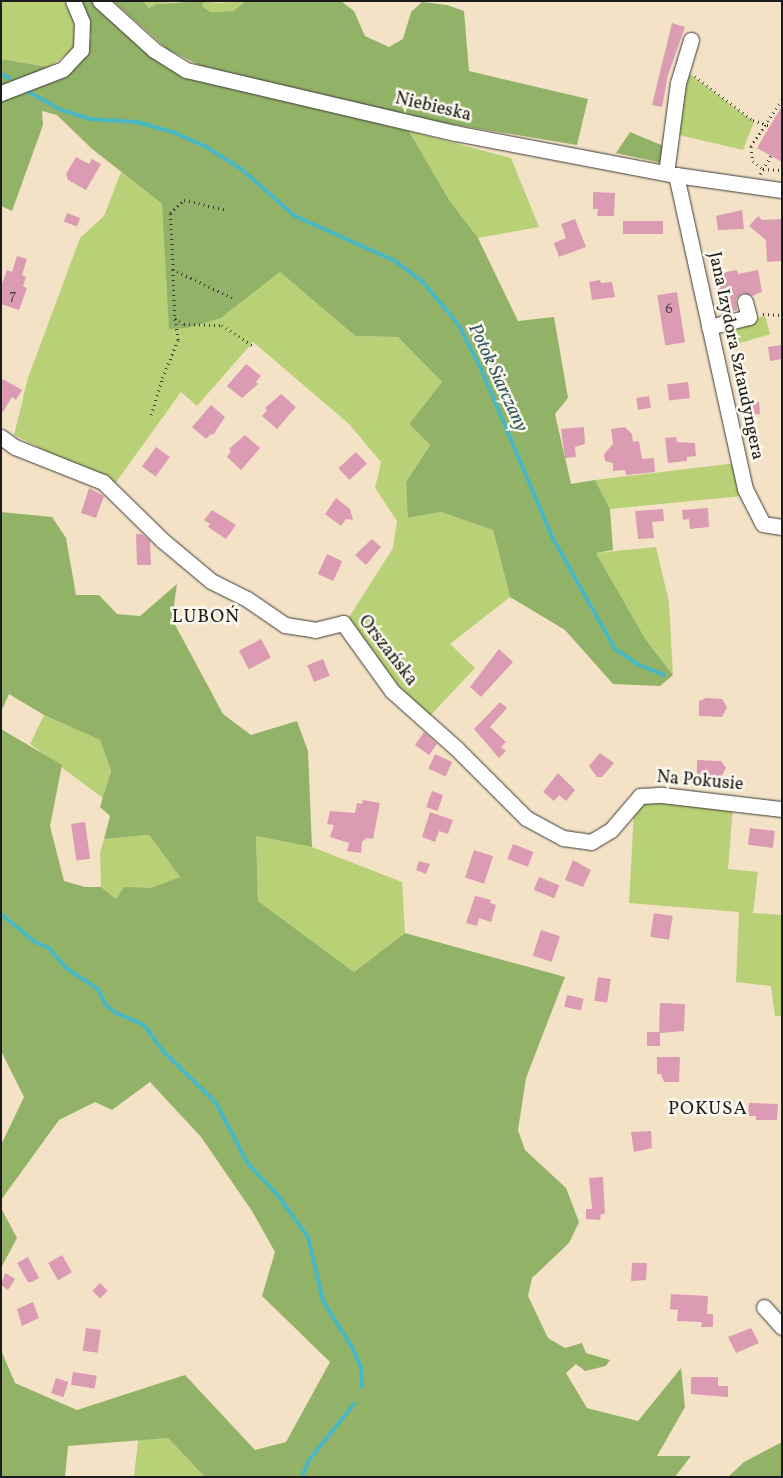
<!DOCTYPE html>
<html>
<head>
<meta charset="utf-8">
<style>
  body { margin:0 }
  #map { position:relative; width:783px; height:1478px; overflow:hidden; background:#f4e2c7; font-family:Vollkorn,serif }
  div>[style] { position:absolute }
  .green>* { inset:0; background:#b8d176; transform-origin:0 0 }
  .forest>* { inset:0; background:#92b367 }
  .stream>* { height:4px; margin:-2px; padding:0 2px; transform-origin:2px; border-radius:2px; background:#4ab8c4 }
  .building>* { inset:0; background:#db9bb2; transform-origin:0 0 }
  .path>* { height:2.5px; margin-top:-1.25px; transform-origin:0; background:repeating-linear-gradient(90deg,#3c3a36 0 1px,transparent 0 5px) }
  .roads { filter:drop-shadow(0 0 1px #3c3a36) drop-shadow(0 0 1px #3c3a36) }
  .minor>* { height:15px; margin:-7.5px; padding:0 7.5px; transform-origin:7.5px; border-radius:7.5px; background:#fff }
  span { translate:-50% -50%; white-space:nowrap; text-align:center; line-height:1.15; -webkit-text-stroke:5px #fbf7ec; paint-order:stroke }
  .number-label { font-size:15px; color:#4c3c42 }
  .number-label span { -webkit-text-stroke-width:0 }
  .street-label { font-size:18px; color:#1c1c1c }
  .water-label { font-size:19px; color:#2e5a5f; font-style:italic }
  .neighbourhood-label { font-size:19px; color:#1c1c1c; letter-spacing:1px }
  .frame { position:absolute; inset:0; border:2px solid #1c1c1c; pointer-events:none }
</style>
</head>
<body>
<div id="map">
  <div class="green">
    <i style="clip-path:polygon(1px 1px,65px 1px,75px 22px,74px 49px,49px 67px,1px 59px)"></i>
    <i style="clip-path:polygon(143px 1px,182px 1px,156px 4px,149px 8px)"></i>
    <i style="clip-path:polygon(205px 1px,218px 3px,246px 1px,233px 11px,209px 12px,202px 6px)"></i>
    <i style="clip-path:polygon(686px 71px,754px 122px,743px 150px,675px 134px)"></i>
    <i style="clip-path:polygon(409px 131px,511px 158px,539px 227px,478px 238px,449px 200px)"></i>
    <i style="clip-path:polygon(121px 172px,162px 204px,165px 224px,221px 318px,280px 272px,355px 336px,398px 337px,442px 382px,409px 424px,430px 445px,406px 482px,409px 518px,441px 512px,493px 530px,510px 597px,450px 644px,475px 668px,427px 719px,393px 683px,348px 619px,393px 548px,397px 521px,375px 488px,381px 462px,349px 424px,253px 342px,197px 406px,181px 392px,114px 485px,14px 435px,28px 378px,80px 238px,104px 216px)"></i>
    <i style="left:765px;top:316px;width:19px;height:37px;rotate:74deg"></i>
    <i style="clip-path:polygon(736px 463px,742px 496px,610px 509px,595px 480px)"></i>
    <i style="clip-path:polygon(656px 547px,669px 602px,673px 675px,646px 640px,596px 553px)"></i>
    <i style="clip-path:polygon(44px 715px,100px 740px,111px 771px,103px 798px,30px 744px)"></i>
    <i style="clip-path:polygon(645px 800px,733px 807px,728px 869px,758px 872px,753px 913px,782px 915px,782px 1016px,775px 1016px,771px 986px,736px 982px,739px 912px,629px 903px,634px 811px)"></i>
    <i style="clip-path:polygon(149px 835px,180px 877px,150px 888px,124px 888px,116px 899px,101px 887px,100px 853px,104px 839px)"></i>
    <i style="clip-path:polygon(256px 836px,312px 847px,402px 882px,405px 933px,354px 972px,258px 901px)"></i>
    <i style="clip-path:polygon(168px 1438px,205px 1477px,134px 1477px,138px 1440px)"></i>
  </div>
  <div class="forest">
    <i style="clip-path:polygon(78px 1px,91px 1px,146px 52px,184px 76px,409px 131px,449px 200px,478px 238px,518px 321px,554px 317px,568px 398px,555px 414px,571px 484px,595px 480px,610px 509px,613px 550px,596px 553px,646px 640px,673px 675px,660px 686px,613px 684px,565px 630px,510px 597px,493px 530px,441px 512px,408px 518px,406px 482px,430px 445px,409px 424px,442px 382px,398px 337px,355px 336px,280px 272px,221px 318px,187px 328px,169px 329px,162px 204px,91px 148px,57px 115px,42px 111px,43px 125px,12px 211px,1px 206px,1px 59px,49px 67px,88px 51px,91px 35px)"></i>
    <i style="clip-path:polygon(113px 1px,143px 1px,149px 8px,156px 4px,205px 1px,202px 6px,210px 12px,233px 11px,246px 1px,341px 1px,354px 11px,365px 36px,389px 47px,403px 39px,411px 12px,422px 2px,447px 5px,464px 11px,469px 71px,588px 99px,577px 145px,414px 118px,201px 66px,167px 49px)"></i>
    <i style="clip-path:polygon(630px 132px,666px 147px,662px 163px,616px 153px)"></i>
    <i style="clip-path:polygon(1px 512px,52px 517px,66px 538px,76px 595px,99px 595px,117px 614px,140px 616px,177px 584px,172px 619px,223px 714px,251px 735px,297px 721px,308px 751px,312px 847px,256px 836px,258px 901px,354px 972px,405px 933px,565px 977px,526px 1078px,518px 1130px,525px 1150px,566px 1188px,579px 1222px,569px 1243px,532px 1278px,528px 1296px,548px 1338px,565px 1348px,582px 1343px,586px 1353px,610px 1360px,606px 1366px,585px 1371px,576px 1364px,566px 1373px,587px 1408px,638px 1421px,681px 1368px,685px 1407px,657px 1456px,691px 1456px,675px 1477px,205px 1477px,168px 1438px,68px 1446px,65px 1477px,1px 1477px,1px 1350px,15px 1383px,77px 1410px,185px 1375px,255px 1450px,286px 1442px,330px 1362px,262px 1296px,275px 1252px,252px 1211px,201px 1137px,150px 1082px,112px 1110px,95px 1102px,59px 1120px,1px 1200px,1px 1145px,24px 1097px,1px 1051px,1px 729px,62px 765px,50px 826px,64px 881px,85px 887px,101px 887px,116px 899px,124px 887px,150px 888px,180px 877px,149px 835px,104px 839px,110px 816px,100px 807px,111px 771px,100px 740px,44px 715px,9px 694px,1px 712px)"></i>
    <i style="clip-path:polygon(1px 1208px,17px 1238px,1px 1268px)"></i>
    <i style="clip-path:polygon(782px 1442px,782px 1477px,728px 1477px,744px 1462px)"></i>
  </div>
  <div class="stream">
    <i style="left:1px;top:74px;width:9px;rotate:27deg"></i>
    <i style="left:27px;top:91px;width:33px;rotate:29deg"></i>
    <i style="left:59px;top:109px;width:32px;rotate:18deg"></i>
    <i style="left:89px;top:119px;width:48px;rotate:3.6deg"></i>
    <i style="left:137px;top:122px;width:37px;rotate:16deg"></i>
    <i style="left:173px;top:132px;width:35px;rotate:24deg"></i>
    <i style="left:205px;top:146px;width:43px;rotate:32.6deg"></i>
    <i style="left:241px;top:169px;width:72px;rotate:41deg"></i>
    <i style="left:295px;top:216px;width:110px;rotate:24.2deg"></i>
    <i style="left:395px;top:261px;width:34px;rotate:37deg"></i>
    <i style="left:422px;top:281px;width:56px;rotate:50.1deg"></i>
    <i style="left:458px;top:324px;width:53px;rotate:62.9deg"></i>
    <i style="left:482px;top:371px;width:180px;rotate:67.1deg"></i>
    <i style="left:552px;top:537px;width:129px;rotate:60.6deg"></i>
    <i style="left:615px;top:649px;width:27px;rotate:34deg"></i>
    <i style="left:637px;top:664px;width:29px;rotate:22deg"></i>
    <i style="left:1px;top:914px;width:44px;rotate:39.5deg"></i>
    <i style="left:35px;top:942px;width:15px;rotate:23deg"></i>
    <i style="left:49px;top:948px;width:25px;rotate:50deg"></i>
    <i style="left:65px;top:967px;width:40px;rotate:34deg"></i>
    <i style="left:98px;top:989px;width:18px;rotate:63deg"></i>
    <i style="left:106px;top:1005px;width:13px;rotate:39deg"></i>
    <i style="left:116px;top:1013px;width:30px;rotate:23deg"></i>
    <i style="left:144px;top:1025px;width:31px;rotate:54deg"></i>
    <i style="left:162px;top:1050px;width:76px;rotate:44.5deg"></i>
    <i style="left:216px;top:1103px;width:69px;rotate:62.3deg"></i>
    <i style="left:248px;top:1164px;width:40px;rotate:46deg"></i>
    <i style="left:276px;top:1193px;width:54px;rotate:54deg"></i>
    <i style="left:308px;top:1237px;width:66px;rotate:76.8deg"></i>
    <i style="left:323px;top:1301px;width:57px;rotate:58deg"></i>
    <i style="left:353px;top:1349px;width:21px;rotate:67deg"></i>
    <i style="left:361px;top:1368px;width:19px;rotate:87deg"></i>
    <i style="left:302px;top:1477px;width:18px;rotate:-68deg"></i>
    <i style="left:309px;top:1460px;width:72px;rotate:-51.2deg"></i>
  </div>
  <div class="building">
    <i style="clip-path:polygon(672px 23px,685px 27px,668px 75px,662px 107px,652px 105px)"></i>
    <i style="clip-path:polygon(782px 106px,782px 162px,757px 148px)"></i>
    <i style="clip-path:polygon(76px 157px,89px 164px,92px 159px,101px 164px,86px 190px,68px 180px,66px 174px)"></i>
    <i style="clip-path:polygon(593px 192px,615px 193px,614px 216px,597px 216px,598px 209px,593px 209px)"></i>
    <i style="clip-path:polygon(742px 210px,744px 229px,718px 230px,716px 216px)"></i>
    <i style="left:67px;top:213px;width:14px;height:9px;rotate:21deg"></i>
    <i style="clip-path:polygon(758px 216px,762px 220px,782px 219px,782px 261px,767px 262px,766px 240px,749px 226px)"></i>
    <i style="clip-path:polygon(575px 219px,586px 247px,559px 257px,554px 243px,566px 238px,561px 224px)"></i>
    <i style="left:623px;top:221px;width:40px;height:13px"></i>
    <i style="clip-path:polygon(17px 256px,27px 259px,22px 275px,26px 277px,23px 286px,27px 288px,19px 310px,1px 304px,1px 287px,7px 270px,12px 272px)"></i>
    <i style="clip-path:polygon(737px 270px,738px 274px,758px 270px,762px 292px,752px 296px,742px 293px,736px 299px,737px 310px,722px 314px,716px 274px)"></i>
    <i style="clip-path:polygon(600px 280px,601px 283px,612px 282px,615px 297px,592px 300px,589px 282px)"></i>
    <i style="left:677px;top:292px;width:51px;height:20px;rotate:81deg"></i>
    <i style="clip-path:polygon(782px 345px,782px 359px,770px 361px,768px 347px)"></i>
    <i style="clip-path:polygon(246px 364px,261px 376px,256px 382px,258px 384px,242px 398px,227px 386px)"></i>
    <i style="clip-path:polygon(1px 378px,22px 390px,16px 400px,12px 397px,1px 415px)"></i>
    <i style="left:688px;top:382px;width:16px;height:21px;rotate:83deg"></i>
    <i style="clip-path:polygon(281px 394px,296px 407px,277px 429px,262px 416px,267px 410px,265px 408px)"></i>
    <i style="left:649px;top:396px;width:12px;height:13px;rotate:81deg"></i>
    <i style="left:759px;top:402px;width:12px;height:15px;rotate:85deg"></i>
    <i style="clip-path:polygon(211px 405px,225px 417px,213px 435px,211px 434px,206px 439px,192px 427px)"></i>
    <i style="clip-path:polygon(584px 427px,585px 444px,575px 447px,576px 457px,565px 458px,561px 429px)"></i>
    <i style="clip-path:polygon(625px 427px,632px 434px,633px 442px,639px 441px,642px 459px,654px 458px,655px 472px,626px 475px,625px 470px,613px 471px,613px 463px,605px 461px,604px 454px,613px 444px,611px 429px)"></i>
    <i style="clip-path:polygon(245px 435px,260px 448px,241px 470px,227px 457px,231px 451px,229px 449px)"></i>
    <i style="clip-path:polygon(676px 437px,677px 442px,695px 443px,696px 456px,687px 457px,687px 461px,668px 463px,665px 438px)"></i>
    <i style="left:156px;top:447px;width:17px;height:24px;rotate:36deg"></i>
    <i style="left:356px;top:452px;width:16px;height:24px;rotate:47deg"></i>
    <i style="clip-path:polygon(89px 488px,104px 496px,96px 518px,81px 513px)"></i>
    <i style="clip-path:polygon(336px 498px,350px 509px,353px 520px,346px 519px,341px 526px,325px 514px)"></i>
    <i style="clip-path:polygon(708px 508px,709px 527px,690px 529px,689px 519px,683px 520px,682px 510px)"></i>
    <i style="clip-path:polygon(663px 509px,664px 521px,652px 522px,654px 538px,638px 539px,635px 511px)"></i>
    <i style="clip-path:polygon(212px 510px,236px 525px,226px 539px,208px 527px,210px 524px,204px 520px)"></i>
    <i style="clip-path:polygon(136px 534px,142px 534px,150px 541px,151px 565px,137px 565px)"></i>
    <i style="clip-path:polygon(372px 539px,381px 547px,366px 565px,355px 555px)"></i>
    <i style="left:327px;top:554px;width:17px;height:22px;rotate:25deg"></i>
    <i style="left:261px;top:639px;width:21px;height:25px;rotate:62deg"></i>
    <i style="clip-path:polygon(499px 649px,513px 662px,481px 697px,470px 687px)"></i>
    <i style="left:323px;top:659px;width:18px;height:17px;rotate:68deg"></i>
    <i style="clip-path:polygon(706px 698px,722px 699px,727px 707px,722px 717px,699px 716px,699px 701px)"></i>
    <i style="clip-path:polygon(500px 702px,507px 708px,490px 727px,506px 742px,501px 747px,506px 751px,499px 758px,474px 729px)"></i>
    <i style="clip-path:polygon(424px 732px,437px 744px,429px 755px,415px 745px)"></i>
    <i style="clip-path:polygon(600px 753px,614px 763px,602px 777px,597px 777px,589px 766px)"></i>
    <i style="left:435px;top:754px;width:19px;height:16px;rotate:25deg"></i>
    <i style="clip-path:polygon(697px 760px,721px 761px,726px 768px,721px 777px,697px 777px)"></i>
    <i style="clip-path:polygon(558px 773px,575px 790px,566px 801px,559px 795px,554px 801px,543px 792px)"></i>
    <i style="left:432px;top:791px;width:12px;height:17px;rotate:20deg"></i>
    <i style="clip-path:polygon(363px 800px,380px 803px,373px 839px,366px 838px,362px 842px,361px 853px,347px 851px,349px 843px,330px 837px,334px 825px,327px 824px,330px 811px,355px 813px,357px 803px,362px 804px)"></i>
    <i style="clip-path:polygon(430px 812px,453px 820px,448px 834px,439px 831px,435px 842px,422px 837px)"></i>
    <i style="left:85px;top:822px;width:37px;height:14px;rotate:82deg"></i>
    <i style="left:750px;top:828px;width:25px;height:17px;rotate:7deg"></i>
    <i style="left:513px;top:844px;width:22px;height:16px;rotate:21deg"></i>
    <i style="left:474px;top:850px;width:20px;height:29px;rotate:18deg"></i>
    <i style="clip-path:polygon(573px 860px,591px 870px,583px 887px,565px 880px)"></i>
    <i style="clip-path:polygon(419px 861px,430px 864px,426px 874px,416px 870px)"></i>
    <i style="left:539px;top:877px;width:22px;height:14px;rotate:22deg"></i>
    <i style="clip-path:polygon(475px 896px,491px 900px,490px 903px,496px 905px,491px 922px,479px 918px,477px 926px,466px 923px)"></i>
    <i style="left:654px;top:913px;width:19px;height:24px;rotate:9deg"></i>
    <i style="left:541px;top:930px;width:20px;height:27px;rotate:18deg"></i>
    <i style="left:598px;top:977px;width:13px;height:24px;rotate:9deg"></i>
    <i style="left:567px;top:995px;width:17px;height:12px;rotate:13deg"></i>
    <i style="clip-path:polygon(660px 1003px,685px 1004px,684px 1031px,660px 1033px,660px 1046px,647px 1046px,647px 1032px,659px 1032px)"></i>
    <i style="clip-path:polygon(657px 1057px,680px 1057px,679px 1082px,664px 1082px,661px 1074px,657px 1074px)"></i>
    <i style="clip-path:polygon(749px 1103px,778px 1104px,777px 1120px,756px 1120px,756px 1116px,748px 1116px)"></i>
    <i style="clip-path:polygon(651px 1131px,652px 1148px,634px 1152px,631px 1132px)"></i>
    <i style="clip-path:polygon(603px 1177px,605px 1214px,601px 1214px,600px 1220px,586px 1219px,586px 1209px,592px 1209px,589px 1178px)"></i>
    <i style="left:62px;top:1255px;width:20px;height:16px;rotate:60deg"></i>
    <i style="clip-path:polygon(28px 1257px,39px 1278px,32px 1282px,28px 1282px,17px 1263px)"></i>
    <i style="clip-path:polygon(632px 1263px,647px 1263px,646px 1280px,631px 1281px)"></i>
    <i style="clip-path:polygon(5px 1273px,15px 1279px,8px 1290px,1px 1285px)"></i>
    <i style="left:100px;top:1283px;width:11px;height:11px;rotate:45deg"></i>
    <i style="clip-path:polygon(671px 1294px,708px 1296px,707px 1314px,713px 1314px,713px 1327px,701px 1327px,702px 1322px,677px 1321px,678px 1310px,670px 1309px)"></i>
    <i style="clip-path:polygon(33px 1302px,39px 1318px,22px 1326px,17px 1309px)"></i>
    <i style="left:86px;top:1328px;width:15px;height:23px;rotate:8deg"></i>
    <i style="clip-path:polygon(751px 1328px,759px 1343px,736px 1353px,728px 1337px)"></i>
    <i style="left:73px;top:1372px;width:24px;height:13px;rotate:9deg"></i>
    <i style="clip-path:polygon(691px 1377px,718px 1377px,718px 1386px,728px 1386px,728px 1397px,691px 1394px)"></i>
    <i style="left:56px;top:1378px;width:13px;height:16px;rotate:18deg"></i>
  </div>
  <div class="path">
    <i style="left:695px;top:76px;width:73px;rotate:37.2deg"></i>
    <i style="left:753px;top:120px;width:18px;rotate:19deg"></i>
    <i style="left:782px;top:100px;width:56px;rotate:123.4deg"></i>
    <i style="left:751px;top:147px;width:14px;rotate:82deg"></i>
    <i style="left:753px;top:161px;width:13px;rotate:39deg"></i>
    <i style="left:763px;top:169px;width:19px;rotate:3deg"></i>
    <i style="left:760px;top:174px;width:21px;rotate:-59deg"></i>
    <i style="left:173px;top:270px;width:57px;rotate:-93deg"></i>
    <i style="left:170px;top:213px;width:19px;rotate:-43deg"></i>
    <i style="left:184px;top:200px;width:45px;rotate:12.8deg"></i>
    <i style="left:232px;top:298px;width:65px;rotate:-154.6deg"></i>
    <i style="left:173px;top:270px;width:48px;rotate:87.6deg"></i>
    <i style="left:175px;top:318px;width:11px;rotate:34deg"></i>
    <i style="left:184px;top:324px;width:38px;rotate:2deg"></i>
    <i style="left:222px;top:325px;width:37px;rotate:34deg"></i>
    <i style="left:763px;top:314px;width:19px;rotate:3deg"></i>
    <i style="left:151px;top:415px;width:39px;rotate:-73deg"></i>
    <i style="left:162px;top:378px;width:41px;rotate:-67.2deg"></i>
    <i style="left:178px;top:340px;width:22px;rotate:-98deg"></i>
  </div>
  <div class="roads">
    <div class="minor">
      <i style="left:100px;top:1px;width:73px;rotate:42.2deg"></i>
      <i style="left:154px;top:50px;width:38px;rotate:32deg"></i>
      <i style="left:186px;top:70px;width:276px;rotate:13.2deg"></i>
      <i style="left:455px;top:133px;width:225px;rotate:10.8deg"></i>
      <i style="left:676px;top:175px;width:107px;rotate:8.1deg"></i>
      <i style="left:1px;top:93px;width:66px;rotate:-21.2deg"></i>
      <i style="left:63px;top:69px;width:26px;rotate:-47deg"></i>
      <i style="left:81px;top:50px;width:28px;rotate:-88deg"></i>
      <i style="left:82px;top:22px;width:23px;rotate:-113deg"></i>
      <i style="left:666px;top:173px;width:91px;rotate:-82.4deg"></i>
      <i style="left:678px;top:83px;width:45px;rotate:-73.2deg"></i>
      <i style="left:676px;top:175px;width:321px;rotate:77.6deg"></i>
      <i style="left:745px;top:489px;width:39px;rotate:63deg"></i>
      <i style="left:763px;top:524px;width:19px;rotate:9deg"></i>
      <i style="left:709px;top:327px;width:41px;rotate:-14deg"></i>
      <i style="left:749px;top:317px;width:16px;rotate:-105deg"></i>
      <i style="left:1px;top:437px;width:17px;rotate:36deg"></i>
      <i style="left:15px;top:447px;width:95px;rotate:21.7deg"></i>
      <i style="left:103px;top:482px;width:83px;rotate:44.5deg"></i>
      <i style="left:162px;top:540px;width:64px;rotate:39.9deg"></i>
      <i style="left:211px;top:581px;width:40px;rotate:26.6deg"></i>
      <i style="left:247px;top:599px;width:46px;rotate:34.4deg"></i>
      <i style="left:285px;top:625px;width:30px;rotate:9deg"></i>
      <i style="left:315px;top:630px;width:29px;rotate:-14deg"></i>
      <i style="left:343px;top:623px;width:84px;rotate:54.2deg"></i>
      <i style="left:392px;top:691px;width:87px;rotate:41.7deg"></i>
      <i style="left:457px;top:749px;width:98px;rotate:45deg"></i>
      <i style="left:526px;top:818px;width:42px;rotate:28.4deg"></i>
      <i style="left:563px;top:838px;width:28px;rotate:8deg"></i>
      <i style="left:591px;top:842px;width:23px;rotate:-31deg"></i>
      <i style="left:611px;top:830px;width:45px;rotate:-49.5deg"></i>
      <i style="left:640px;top:796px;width:22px;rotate:-3deg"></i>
      <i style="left:662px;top:795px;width:121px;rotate:6.7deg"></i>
      <i style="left:764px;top:1307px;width:27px;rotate:48deg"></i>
    </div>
  </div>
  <div class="number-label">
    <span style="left:13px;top:296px">7</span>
    <span style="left:669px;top:310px">6</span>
  </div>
  <div class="street-label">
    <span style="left:433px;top:108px;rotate:13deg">Niebieska</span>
    <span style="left:735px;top:356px;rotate:78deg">Jana Izydora Sztaudyngera</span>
    <span style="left:387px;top:651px;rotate:52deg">Orszańska</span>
    <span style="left:700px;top:782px;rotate:5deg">Na Pokusie</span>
  </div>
  <div class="water-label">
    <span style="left:497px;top:378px;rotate:65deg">Potok Siarczany</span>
  </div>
  <div class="neighbourhood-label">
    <span style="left:206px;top:618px">LUBOŃ</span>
    <span style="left:708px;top:1110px">POKUSA</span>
  </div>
  <div class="frame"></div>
</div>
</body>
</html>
